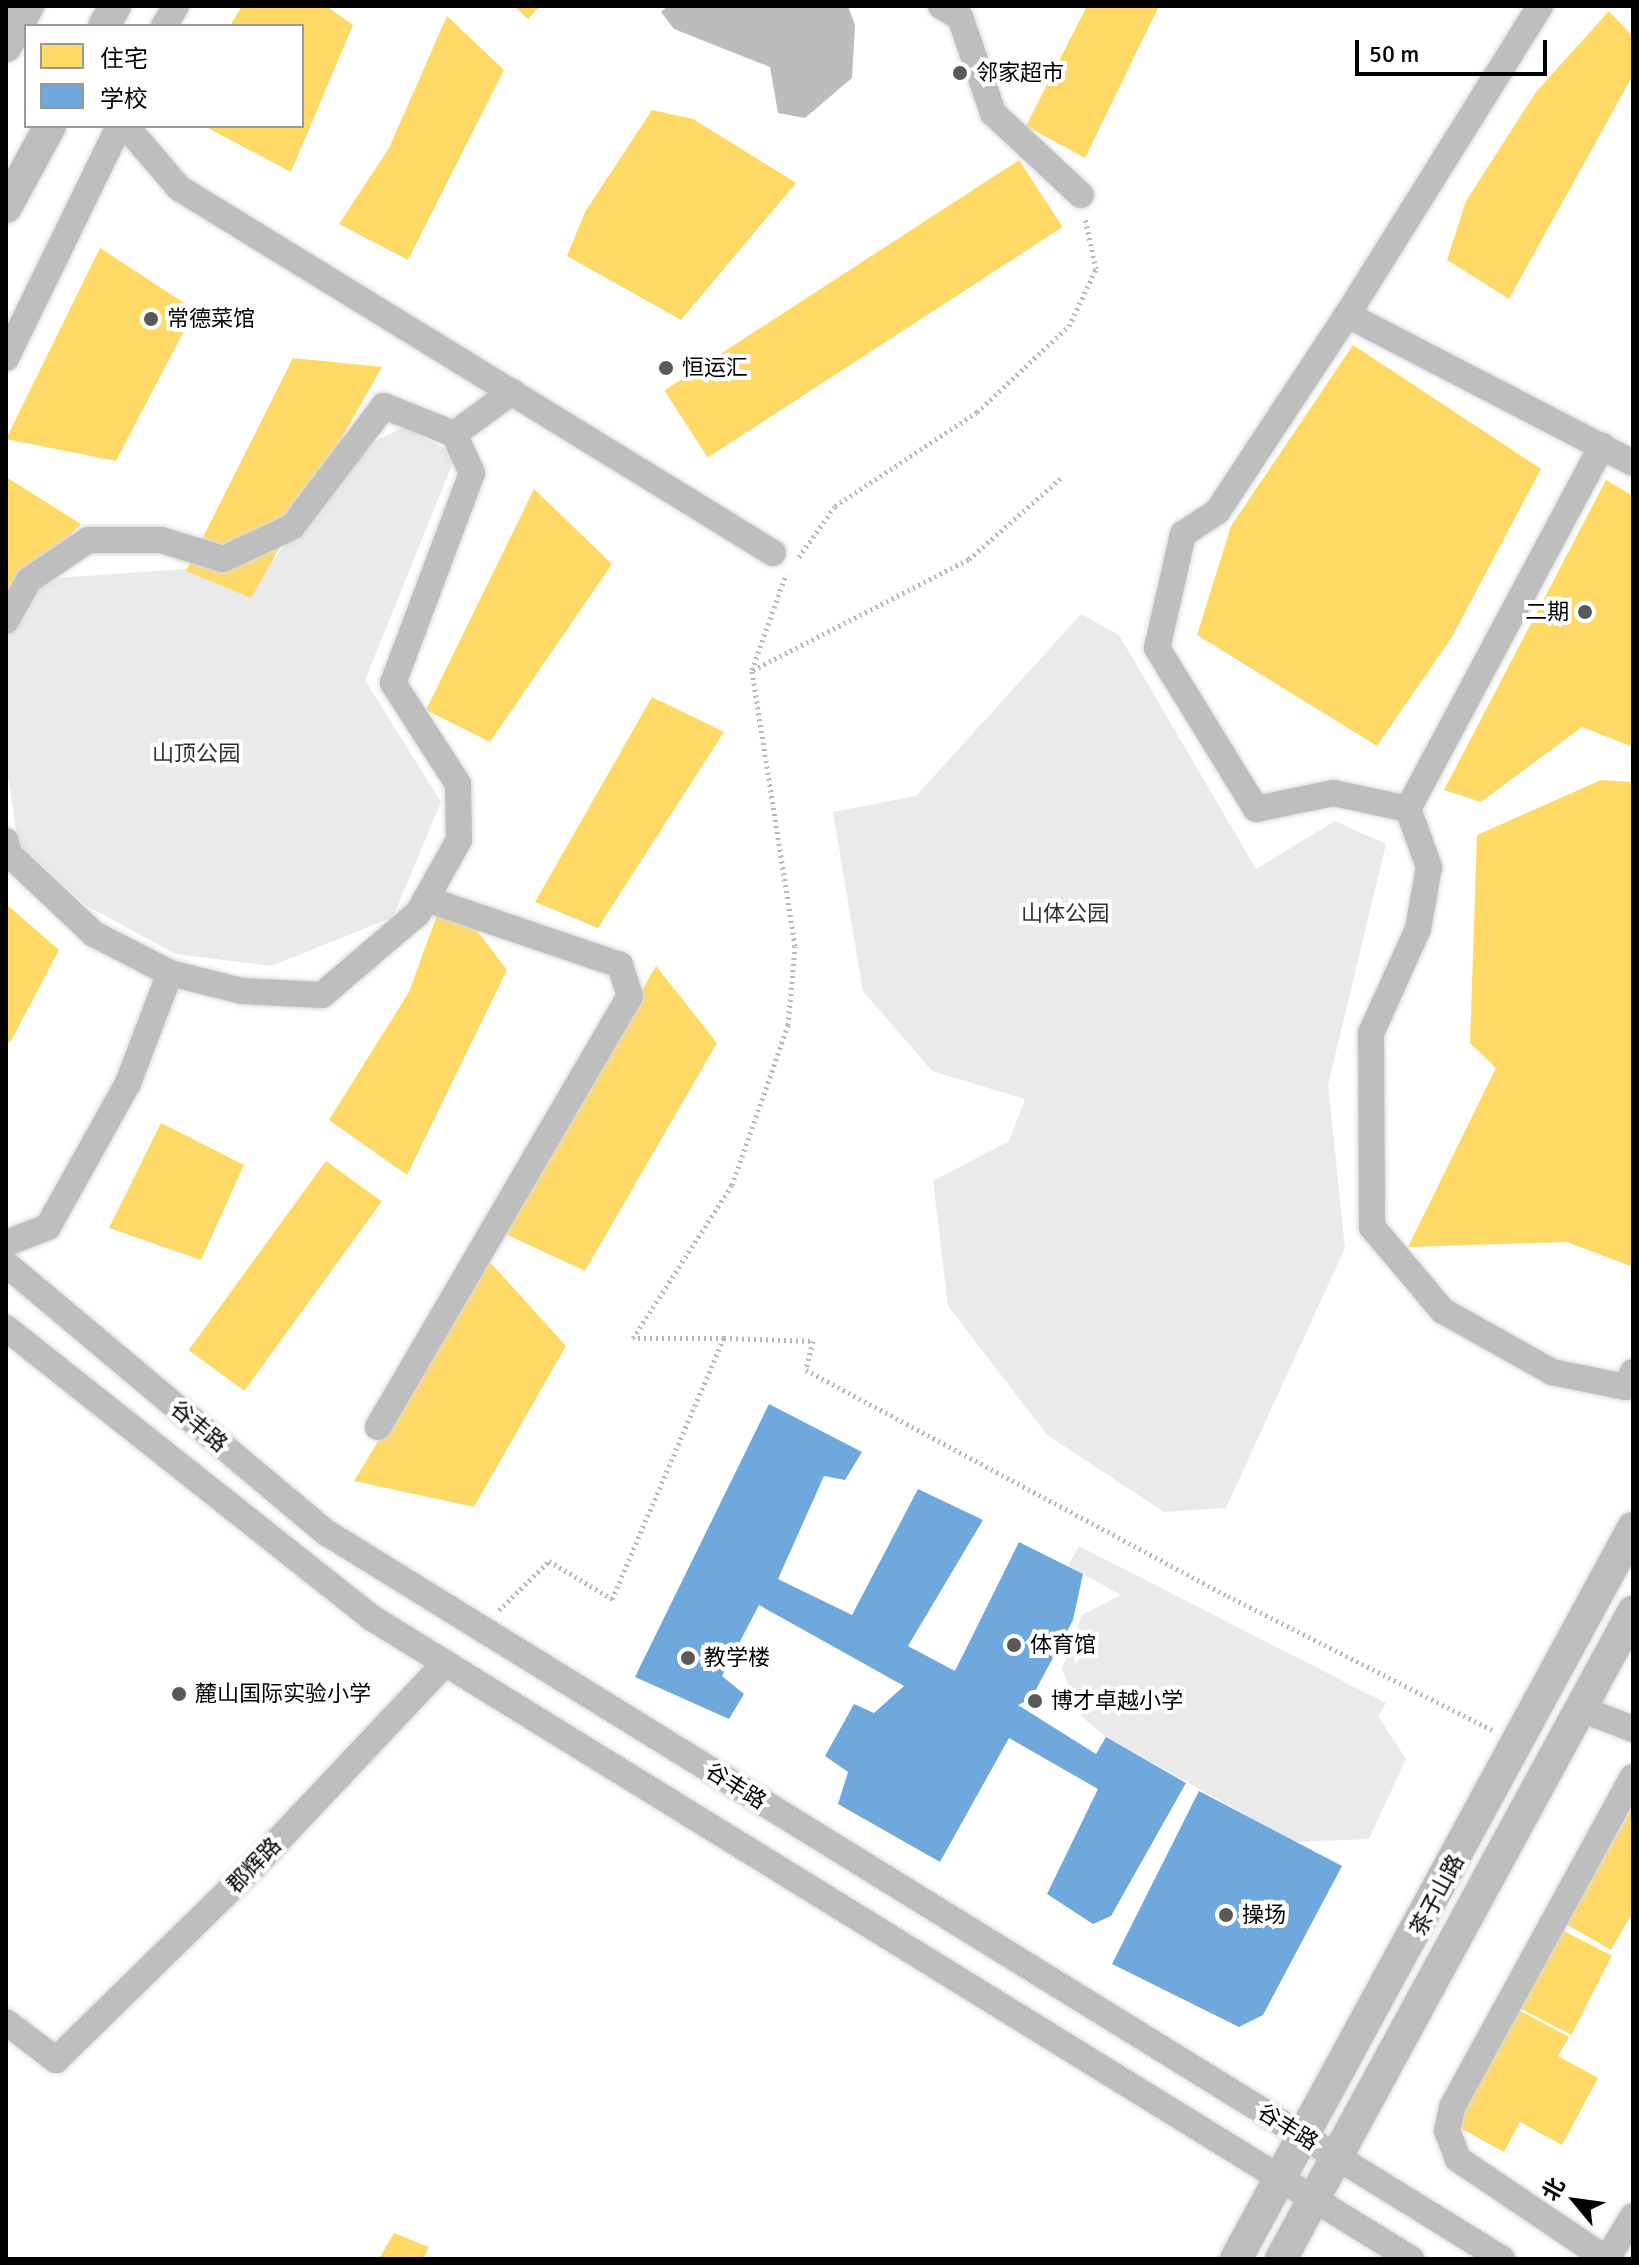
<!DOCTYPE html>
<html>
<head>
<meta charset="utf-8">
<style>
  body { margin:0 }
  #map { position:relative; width:1639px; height:2265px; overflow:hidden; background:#fff; font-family:Signika,"Noto Sans SC",sans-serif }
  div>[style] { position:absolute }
  .green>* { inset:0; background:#eaeaea }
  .water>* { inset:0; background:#bcbcbc }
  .homes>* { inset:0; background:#ffd966; transform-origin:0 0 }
  .schools>* { inset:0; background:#6fa8dc }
  .path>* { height:5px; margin-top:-2.5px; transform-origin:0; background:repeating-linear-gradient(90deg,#b8b8b8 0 2px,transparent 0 6px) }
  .roads { filter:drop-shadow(0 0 2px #dbdbdb) drop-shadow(0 0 2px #dbdbdb) }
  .minor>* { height:26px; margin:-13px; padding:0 13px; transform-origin:13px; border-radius:13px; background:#bebebe }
  .major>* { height:32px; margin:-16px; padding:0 16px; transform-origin:16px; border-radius:16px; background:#bdbdbd }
  .dots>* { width:22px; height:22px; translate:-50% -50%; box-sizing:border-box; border:4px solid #fff; border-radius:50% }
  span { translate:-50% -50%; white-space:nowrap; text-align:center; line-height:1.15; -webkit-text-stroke:8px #fff; paint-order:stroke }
  .poi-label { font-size:22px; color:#000 }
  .left { translate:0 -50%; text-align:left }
  .right { translate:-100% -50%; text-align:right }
  .park-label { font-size:22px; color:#303030 }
  .street-label { font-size:22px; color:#000 }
  .frame { position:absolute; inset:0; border:8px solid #000; pointer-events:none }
  .legend { position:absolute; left:24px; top:24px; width:280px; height:104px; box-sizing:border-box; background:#fff; border:2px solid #999; margin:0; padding:10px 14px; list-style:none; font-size:24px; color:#000 }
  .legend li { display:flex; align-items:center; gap:16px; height:40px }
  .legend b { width:40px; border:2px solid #999 }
  .north { position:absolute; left:1535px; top:2161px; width:80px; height:80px; -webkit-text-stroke:6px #fff; paint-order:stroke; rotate:299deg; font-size:22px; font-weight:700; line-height:32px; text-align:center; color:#000 }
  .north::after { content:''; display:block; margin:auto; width:28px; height:36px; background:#000; clip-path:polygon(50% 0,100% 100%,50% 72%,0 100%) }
  .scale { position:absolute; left:1355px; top:40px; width:192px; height:36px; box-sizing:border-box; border:4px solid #000; border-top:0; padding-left:10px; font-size:24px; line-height:28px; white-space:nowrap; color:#000; -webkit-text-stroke:6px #fff; paint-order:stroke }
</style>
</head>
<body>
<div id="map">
  <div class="green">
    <i style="clip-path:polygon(404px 427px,456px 455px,365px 680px,441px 802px,393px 917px,272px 966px,176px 954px,87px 906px,18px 843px,6px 762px,6px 640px,29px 580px,271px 563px,361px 448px)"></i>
    <i style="clip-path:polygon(1081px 614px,1119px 635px,1256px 869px,1335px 821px,1386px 844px,1328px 1085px,1345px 1248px,1226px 1508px,1164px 1512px,1047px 1435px,948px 1306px,933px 1181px,1009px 1141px,1025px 1099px,932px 1071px,863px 991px,833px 812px,916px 796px)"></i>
    <i style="clip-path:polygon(1079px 1546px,1386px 1703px,1378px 1716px,1406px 1759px,1369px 1839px,1295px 1842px,1106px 1737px,1081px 1716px,1062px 1669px,1082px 1615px,1121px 1595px,1068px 1566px)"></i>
  </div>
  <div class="water">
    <i style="clip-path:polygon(668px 6px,848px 6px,855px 25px,852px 78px,805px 118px,778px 113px,770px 67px,674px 29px,661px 12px)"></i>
  </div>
  <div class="homes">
    <i style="clip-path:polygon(242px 6px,326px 6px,353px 25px,291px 172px,204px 126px,302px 126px,302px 26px,230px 26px)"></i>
    <i style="clip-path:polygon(514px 6px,540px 6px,528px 19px)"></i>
    <i style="clip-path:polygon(1087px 6px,1159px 6px,1085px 158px,1026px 126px)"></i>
    <i style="clip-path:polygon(1609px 11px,1633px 37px,1633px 75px,1509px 299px,1447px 260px,1466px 201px,1536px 92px)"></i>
    <i style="clip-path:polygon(447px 16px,504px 70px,408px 260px,339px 224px,389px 148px)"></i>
    <i style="clip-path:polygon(652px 110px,693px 119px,796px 183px,681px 320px,567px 256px,585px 212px)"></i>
    <i style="left:1019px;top:160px;width:80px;height:423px;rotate:57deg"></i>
    <i style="clip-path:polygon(100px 248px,195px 310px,116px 461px,6px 439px)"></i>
    <i style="clip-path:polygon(1353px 345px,1541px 469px,1452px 637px,1377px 746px,1197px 635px,1231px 526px)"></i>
    <i style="clip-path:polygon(293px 358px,382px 367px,251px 598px,186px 571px)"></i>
    <i style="clip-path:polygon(6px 477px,81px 524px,29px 580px,6px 621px)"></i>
    <i style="clip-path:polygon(1606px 480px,1633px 496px,1633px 747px,1582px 727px,1481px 802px,1444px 790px)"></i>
    <i style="clip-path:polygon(534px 489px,612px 564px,490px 742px,426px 710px)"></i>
    <i style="clip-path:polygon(652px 697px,724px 732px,598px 928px,535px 902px)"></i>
    <i style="clip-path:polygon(1601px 780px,1633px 782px,1633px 1267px,1567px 1242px,1408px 1247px,1496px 1068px,1470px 1043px,1477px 835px)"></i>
    <i style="clip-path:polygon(446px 890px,507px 970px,407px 1175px,329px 1120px,409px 992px)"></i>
    <i style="clip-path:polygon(6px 904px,59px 950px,10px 1043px,6px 1042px)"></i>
    <i style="clip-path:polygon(656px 966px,717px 1043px,585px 1271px,503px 1233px)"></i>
    <i style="clip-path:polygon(161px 1123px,244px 1165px,201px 1260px,109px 1228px)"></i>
    <i style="left:326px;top:1161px;width:69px;height:234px;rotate:36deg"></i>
    <i style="clip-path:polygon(488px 1260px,566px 1346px,474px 1507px,354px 1481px)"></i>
    <i style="clip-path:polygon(1633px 1807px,1633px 1912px,1611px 1950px,1566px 1924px)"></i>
    <i style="left:1554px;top:1926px;width:65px;height:89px;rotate:27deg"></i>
    <i style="clip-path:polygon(1515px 2008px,1569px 2037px,1558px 2056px,1598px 2078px,1562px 2145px,1520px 2122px,1504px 2152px,1453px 2124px)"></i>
    <i style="clip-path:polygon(394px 2233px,429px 2247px,423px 2259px,379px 2259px)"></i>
  </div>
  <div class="schools">
    <i style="clip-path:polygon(769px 1404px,862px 1452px,845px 1480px,824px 1476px,778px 1579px,852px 1615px,918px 1489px,983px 1520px,908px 1646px,955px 1671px,1019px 1542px,1083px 1574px,1073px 1620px,1031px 1699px,1018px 1705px,1096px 1754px,1106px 1737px,1186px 1783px,1111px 1916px,1093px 1924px,1047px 1894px,1098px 1789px,1009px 1738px,940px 1862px,838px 1804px,848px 1772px,825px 1756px,854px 1704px,874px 1713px,904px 1686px,759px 1605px,722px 1676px,744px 1694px,729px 1719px,635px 1677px)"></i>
    <i style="clip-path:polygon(1199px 1791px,1342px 1866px,1263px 2015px,1239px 2027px,1112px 1964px)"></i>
  </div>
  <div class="path">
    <i style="left:799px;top:557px;width:62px;rotate:-54.8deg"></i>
    <i style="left:835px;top:506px;width:170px;rotate:-33.5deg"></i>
    <i style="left:977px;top:412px;width:126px;rotate:-43.1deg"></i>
    <i style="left:1069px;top:326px;width:63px;rotate:-64.7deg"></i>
    <i style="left:1096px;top:269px;width:52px;rotate:-102.2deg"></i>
    <i style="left:753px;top:670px;width:243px;rotate:-27.2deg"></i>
    <i style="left:969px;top:559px;width:124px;rotate:-41.4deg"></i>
    <i style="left:724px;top:1338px;width:91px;rotate:180deg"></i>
    <i style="left:633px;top:1338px;width:182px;rotate:-57.1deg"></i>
    <i style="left:732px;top:1185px;width:170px;rotate:-70.7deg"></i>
    <i style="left:788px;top:1025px;width:79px;rotate:-84.9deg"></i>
    <i style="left:795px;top:946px;width:279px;rotate:-98.9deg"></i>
    <i style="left:752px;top:670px;width:102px;rotate:-70.5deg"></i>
    <i style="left:499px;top:1610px;width:70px;rotate:-44.4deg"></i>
    <i style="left:549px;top:1561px;width:74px;rotate:31.1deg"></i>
    <i style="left:612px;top:1599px;width:284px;rotate:-66.8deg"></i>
    <i style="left:724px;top:1338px;width:89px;rotate:1.9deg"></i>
    <i style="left:813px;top:1341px;width:30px;rotate:104deg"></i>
    <i style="left:806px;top:1370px;width:479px;rotate:28.2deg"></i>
    <i style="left:1228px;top:1596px;width:296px;rotate:26.9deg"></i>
  </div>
  <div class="roads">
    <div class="minor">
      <i style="left:941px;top:6px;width:22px;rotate:30deg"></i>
      <i style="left:960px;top:17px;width:102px;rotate:71deg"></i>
      <i style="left:993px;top:113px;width:120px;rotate:43deg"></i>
      <i style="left:164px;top:26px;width:23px;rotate:-59deg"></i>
      <i style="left:126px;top:126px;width:82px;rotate:49.5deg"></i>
      <i style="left:179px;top:188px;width:697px;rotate:31.57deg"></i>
      <i style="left:1347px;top:315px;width:364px;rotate:-58deg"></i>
      <i style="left:6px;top:358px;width:258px;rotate:-64deg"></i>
      <i style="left:454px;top:434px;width:72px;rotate:-35.9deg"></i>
      <i style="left:1633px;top:463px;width:322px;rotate:-152.6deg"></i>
      <i style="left:1347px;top:315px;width:235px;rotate:123.4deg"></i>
      <i style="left:1218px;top:511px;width:42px;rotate:146.7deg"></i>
      <i style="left:1183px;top:534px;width:117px;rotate:102.8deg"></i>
      <i style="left:1157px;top:648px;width:189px;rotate:58.4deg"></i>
      <i style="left:1256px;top:809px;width:79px;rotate:-11.7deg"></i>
      <i style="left:1333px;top:793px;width:77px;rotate:12deg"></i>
      <i style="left:1408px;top:809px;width:62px;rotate:70.1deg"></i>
      <i style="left:1429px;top:867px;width:63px;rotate:100.1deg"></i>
      <i style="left:1418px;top:929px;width:114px;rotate:114.3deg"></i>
      <i style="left:1371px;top:1033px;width:194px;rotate:89.7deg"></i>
      <i style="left:1372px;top:1227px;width:110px;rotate:49.8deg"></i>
      <i style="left:1443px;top:1311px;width:125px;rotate:29.2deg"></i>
      <i style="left:1552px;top:1372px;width:75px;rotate:11.6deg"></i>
      <i style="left:1625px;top:1387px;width:17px;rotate:-62deg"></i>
      <i style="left:6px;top:621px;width:47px;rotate:-60.7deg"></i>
      <i style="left:29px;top:580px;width:71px;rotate:-34.1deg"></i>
      <i style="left:88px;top:540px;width:73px"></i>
      <i style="left:161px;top:540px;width:65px;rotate:17deg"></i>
      <i style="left:223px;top:559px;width:76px;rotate:-24.9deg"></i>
      <i style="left:292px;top:527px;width:152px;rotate:-52.8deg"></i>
      <i style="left:384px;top:406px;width:75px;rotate:21.8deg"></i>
      <i style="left:454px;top:434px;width:43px;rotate:65.2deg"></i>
      <i style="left:472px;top:473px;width:224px;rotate:110.6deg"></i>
      <i style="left:393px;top:683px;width:120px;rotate:57.2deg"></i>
      <i style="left:458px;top:784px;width:56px;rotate:89deg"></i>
      <i style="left:459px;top:840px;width:84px;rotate:119.3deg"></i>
      <i style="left:418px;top:913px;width:126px;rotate:139.5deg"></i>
      <i style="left:322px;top:995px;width:80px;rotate:-177.1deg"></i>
      <i style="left:242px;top:991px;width:74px;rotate:-166deg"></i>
      <i style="left:1408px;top:809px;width:412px;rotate:-61.9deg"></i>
      <i style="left:6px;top:841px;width:12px;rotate:81deg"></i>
      <i style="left:8px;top:853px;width:118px;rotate:43.3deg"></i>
      <i style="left:94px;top:934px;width:85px;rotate:27.2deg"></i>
      <i style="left:170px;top:973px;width:118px;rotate:110.9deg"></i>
      <i style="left:128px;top:1083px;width:165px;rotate:119.1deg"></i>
      <i style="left:48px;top:1227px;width:45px;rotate:159.1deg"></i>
      <i style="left:6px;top:1264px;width:419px;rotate:40deg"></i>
      <i style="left:327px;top:1533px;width:1381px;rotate:31.71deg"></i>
      <i style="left:6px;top:1328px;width:467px;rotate:38.4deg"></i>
      <i style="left:372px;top:1618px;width:1221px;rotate:31.67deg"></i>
      <i style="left:378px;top:1427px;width:499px;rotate:-59.7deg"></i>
      <i style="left:630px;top:996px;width:33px;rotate:-108deg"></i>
      <i style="left:620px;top:965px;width:205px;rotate:-161.2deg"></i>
      <i style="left:1581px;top:1709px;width:56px;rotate:21deg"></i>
      <i style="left:6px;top:2022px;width:63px;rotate:37.2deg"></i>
      <i style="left:56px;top:2060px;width:277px;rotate:-44.4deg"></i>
      <i style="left:254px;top:1866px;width:279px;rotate:-46.7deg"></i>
      <i style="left:1606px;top:2259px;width:179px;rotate:-146deg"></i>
      <i style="left:1458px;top:2159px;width:30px;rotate:-111deg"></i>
      <i style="left:1447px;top:2131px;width:25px;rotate:-78deg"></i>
      <i style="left:1452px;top:2107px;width:376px;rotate:-61.3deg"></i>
      <i style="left:1607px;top:2259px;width:50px;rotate:-58.8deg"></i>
    </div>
    <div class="major">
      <i style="left:104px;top:26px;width:23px;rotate:-61deg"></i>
      <i style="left:6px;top:46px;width:46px;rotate:-61.2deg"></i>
      <i style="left:6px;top:207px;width:92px;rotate:-61.5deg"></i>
      <i style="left:1236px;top:2259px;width:832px;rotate:-61.49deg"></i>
      <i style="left:1281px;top:2259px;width:737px;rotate:-61.45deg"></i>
    </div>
  </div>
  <div class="dots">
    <i style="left:960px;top:73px;background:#595959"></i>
    <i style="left:151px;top:319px;background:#595959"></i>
    <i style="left:666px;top:368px;background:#595959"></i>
    <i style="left:1585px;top:612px;background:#595959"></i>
    <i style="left:1014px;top:1645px;background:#595959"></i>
    <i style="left:688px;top:1658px;background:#595959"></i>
    <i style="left:179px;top:1694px;background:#595959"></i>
    <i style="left:1035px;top:1701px;background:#595959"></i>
    <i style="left:1226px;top:1915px;background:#595959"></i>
  </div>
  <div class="poi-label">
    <span class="left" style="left:976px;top:73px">邻家超市</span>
    <span class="left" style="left:167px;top:319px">常德菜馆</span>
    <span class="left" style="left:682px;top:368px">恒运汇</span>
    <span class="right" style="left:1569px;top:612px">二期</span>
    <span class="left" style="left:1030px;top:1645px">体育馆</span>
    <span class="left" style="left:704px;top:1658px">教学楼</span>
    <span class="left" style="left:195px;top:1694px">麓山国际实验小学</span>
    <span class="left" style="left:1051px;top:1701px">博才卓越小学</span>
    <span class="left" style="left:1242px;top:1915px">操场</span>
  </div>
  <div class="park-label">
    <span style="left:196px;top:754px">山顶公园</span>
    <span style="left:1065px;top:914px">山体公园</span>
  </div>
  <div class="street-label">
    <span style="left:199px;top:1426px;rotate:40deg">谷丰路</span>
    <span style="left:736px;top:1786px;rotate:32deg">谷丰路</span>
    <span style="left:254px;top:1865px;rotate:-46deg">郡辉路</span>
    <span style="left:1437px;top:1895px;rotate:-62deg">茶子山路</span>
    <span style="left:1288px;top:2127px;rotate:32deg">谷丰路</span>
  </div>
  <div class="frame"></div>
  <ul class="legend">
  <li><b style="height:22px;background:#ffd966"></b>住宅</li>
  <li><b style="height:22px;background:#6fa8dc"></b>学校</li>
  </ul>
  <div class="north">北</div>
  <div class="scale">50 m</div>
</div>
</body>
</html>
